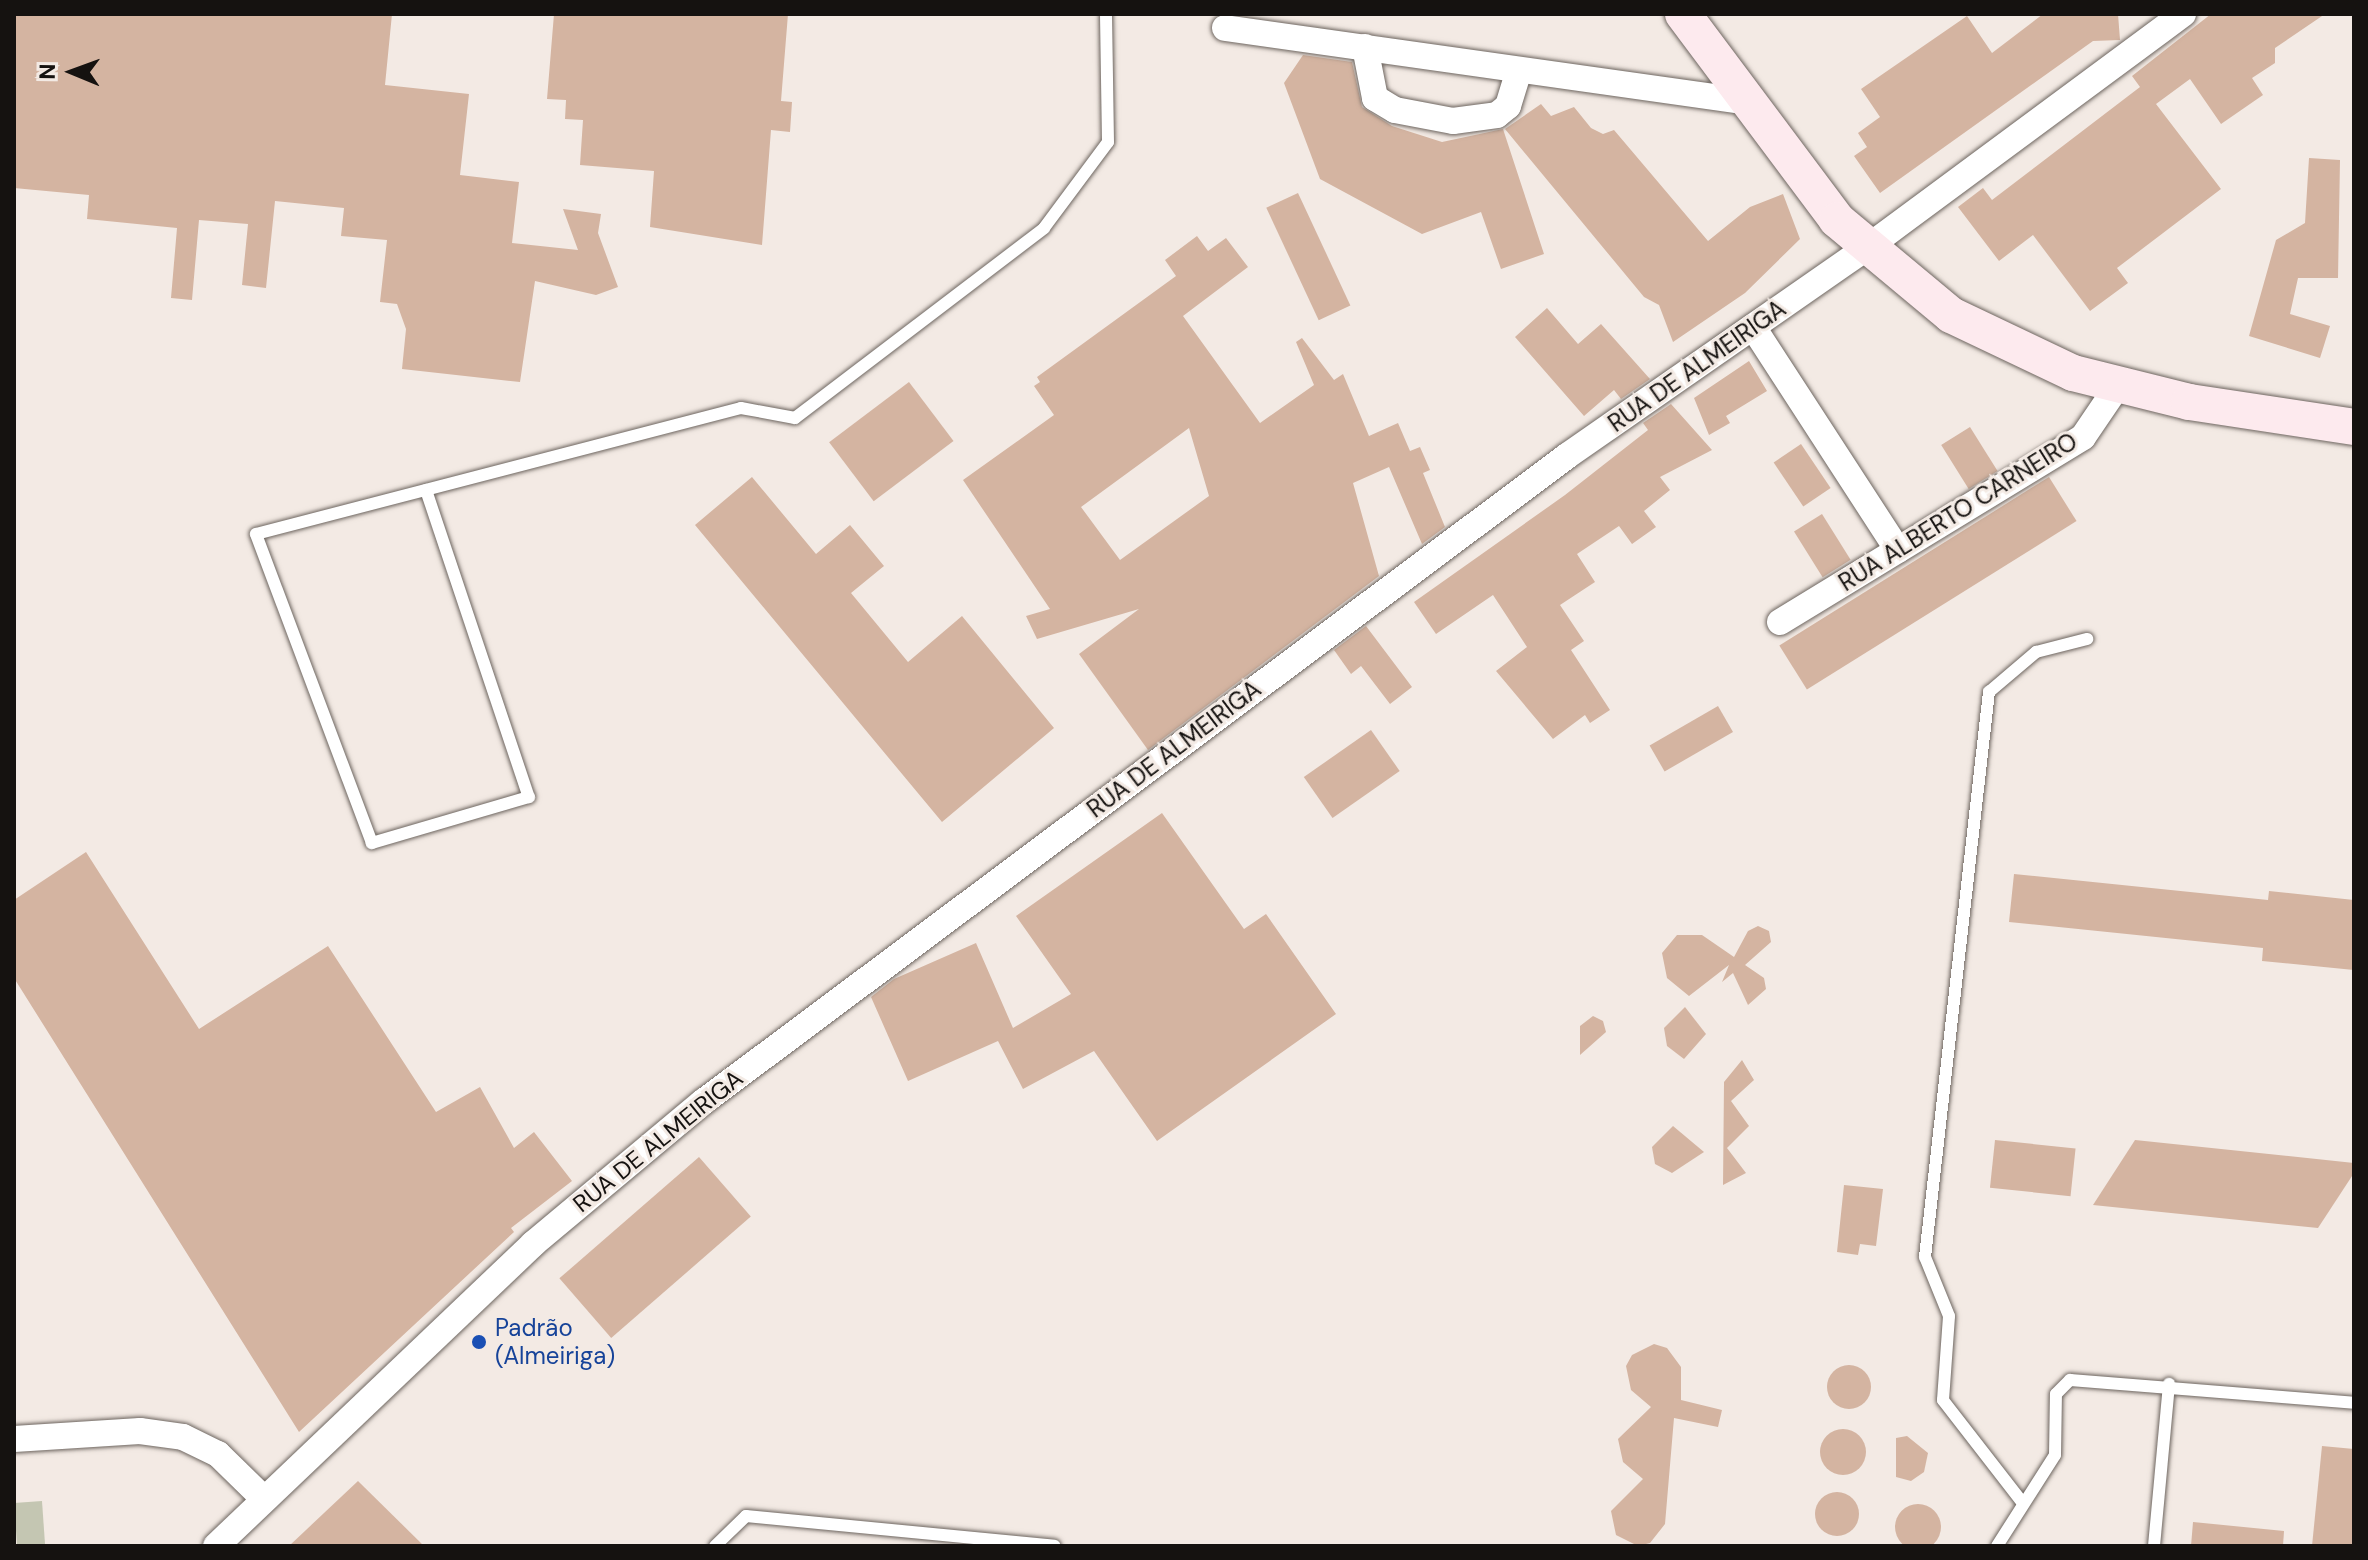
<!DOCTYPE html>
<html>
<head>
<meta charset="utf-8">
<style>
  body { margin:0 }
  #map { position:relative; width:2368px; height:1560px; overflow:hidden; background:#f3eae4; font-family:"DM Sans",sans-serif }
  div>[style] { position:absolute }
  .green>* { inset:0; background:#c4c6b2; transform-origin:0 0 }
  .building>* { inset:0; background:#d4b4a1; transform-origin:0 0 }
  .round { border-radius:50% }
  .roads { filter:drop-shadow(0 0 2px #6d655f) drop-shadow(0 0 2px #6d655f) }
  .lane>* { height:12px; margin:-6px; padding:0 6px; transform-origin:6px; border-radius:6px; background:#fff }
  .street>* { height:26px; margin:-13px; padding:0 13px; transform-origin:13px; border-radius:13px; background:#fff }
  .secondary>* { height:36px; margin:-18px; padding:0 18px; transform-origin:18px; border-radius:18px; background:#fdeaee }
  .dots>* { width:22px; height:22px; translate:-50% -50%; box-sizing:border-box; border:4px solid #f3eae4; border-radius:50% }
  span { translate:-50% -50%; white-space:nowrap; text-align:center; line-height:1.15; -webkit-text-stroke:6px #f3eae4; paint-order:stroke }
  .street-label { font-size:24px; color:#151210 }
  .transit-label { font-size:24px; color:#164399 }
  .left { translate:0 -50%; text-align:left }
  .frame { position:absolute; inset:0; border:16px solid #151210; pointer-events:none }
  .north { position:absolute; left:32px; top:32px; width:80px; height:80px; -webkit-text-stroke:6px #f3eae4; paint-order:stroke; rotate:271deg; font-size:22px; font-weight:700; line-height:32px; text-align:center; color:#151210 }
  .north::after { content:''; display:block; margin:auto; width:28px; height:36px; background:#151210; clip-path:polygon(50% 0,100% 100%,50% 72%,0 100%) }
</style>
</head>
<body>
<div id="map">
  <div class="green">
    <i style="left:42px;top:1501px;width:45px;height:28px;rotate:86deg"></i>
  </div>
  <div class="building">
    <i style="clip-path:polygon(14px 14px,392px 14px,385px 85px,469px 94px,460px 175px,519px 182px,512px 243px,578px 250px,563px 209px,601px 214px,598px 233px,618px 287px,596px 295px,535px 281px,520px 382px,402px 369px,406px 329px,397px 304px,380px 302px,387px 240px,341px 236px,344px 208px,275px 201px,266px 288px,242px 285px,248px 224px,199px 220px,192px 300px,171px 298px,177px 228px,87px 219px,89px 195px,14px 188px)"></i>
    <i style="clip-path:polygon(554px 14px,788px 14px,781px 101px,792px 102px,790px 132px,771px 130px,762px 245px,650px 227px,654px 171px,580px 165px,583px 120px,565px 119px,566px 100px,547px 99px)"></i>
    <i style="clip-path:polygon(2043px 14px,2118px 14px,2120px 40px,2093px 41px,1880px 193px,1854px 156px,1867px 147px,1858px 133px,1880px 117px,1861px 89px,1967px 16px,1992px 53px)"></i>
    <i style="clip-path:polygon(2211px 14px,2325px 14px,2275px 48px,2275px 63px,2252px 78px,2263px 95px,2221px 124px,2190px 79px,2156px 104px,2221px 189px,2117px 268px,2128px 283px,2090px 311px,2033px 235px,1999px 261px,1958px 207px,1983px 188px,1992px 200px,2140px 87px,2132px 76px)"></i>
    <i style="clip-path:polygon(1303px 55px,1352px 62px,1362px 107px,1392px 126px,1442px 142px,1503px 129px,1544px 254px,1501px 269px,1481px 212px,1422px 234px,1320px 179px,1284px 83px)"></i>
    <i style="clip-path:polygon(1541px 104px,1551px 116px,1574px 107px,1591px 128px,1603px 134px,1614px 130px,1708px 241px,1750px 207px,1783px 194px,1800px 239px,1745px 293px,1673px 342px,1659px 305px,1644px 297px,1505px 129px)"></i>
    <i style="clip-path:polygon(2309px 158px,2340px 160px,2338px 278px,2298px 278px,2290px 314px,2330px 326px,2320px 358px,2249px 336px,2276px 240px,2305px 223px)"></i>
    <i style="left:1298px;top:193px;width:124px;height:35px;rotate:65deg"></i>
    <i style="clip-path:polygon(evenodd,1197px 236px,1208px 251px,1226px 238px,1248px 267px,1183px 316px,1260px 423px,1314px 385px,1296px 342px,1302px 338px,1334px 380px,1343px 374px,1369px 436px,1398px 423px,1410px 451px,1420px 447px,1430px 470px,1423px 473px,1445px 527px,1422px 544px,1389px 467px,1353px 483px,1379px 576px,1148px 750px,1079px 654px,1139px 609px,1037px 639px,1026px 616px,1050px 609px,963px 480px,1054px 415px,1034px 386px,1040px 382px,1037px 377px,1176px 276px,1165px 260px,1197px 236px,1189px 428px,1209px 496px,1120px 560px,1081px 507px,1189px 428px)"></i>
    <i style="clip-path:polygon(1547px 308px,1578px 344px,1601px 324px,1650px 379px,1621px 399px,1614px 390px,1584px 416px,1515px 337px)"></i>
    <i style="clip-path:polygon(1749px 361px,1767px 391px,1726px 416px,1730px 423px,1709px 435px,1694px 398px)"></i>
    <i style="left:909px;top:382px;width:74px;height:100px;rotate:53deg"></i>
    <i style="clip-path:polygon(1671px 404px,1712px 450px,1660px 477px,1670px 490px,1644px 511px,1656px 527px,1632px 544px,1619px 526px,1577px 554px,1595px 582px,1560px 605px,1584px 641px,1571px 650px,1610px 710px,1590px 723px,1585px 715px,1553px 739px,1496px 671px,1527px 647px,1493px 595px,1436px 634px,1414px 602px,1565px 495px,1648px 430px,1643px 423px)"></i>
    <i style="left:1970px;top:427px;width:52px;height:34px;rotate:58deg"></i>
    <i style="left:1801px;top:444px;width:53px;height:33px;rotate:56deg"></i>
    <i style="clip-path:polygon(752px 477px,816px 554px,850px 525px,884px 566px,851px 593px,908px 662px,962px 616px,1054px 728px,942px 822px,695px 525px)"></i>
    <i style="left:2049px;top:477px;width:52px;height:318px;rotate:58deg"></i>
    <i style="left:1822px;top:514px;width:54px;height:33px;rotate:58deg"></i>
    <i style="clip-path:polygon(1366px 626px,1412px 687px,1390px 704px,1361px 666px,1351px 674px,1334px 650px)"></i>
    <i style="left:1718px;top:706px;width:30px;height:79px;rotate:60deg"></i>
    <i style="left:1371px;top:730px;width:50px;height:82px;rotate:55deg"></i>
    <i style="clip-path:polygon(1162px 813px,1244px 929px,1266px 914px,1336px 1014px,1157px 1141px,1094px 1051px,1023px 1089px,998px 1041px,908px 1081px,871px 997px,894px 979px,976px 943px,1013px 1028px,1071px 994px,1016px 916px)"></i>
    <i style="clip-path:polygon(86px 852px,199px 1029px,328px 946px,436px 1112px,480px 1087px,514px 1148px,534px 1132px,572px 1181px,511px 1228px,514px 1232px,299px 1432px,14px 978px,14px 900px)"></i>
    <i style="clip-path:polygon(2014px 874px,2268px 900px,2269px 891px,2354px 900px,2354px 970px,2262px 961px,2263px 948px,2009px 922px)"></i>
    <i style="clip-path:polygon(1758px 926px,1769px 931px,1771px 942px,1745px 965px,1764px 978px,1766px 989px,1748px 1005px,1733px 973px,1722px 982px,1729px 965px,1689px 996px,1667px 978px,1662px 953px,1677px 935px,1702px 935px,1734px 957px,1748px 931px)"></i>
    <i style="clip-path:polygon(1685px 1007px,1706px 1034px,1684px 1059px,1667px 1046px,1664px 1028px)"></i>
    <i style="clip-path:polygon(1593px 1016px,1603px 1021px,1606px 1032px,1580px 1055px,1580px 1026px)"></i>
    <i style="clip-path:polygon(1742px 1060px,1754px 1080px,1731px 1101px,1749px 1126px,1727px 1148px,1746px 1173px,1723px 1185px,1724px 1082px)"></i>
    <i style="clip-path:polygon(1673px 1126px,1704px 1152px,1672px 1173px,1655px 1164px,1652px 1147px)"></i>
    <i style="left:1995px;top:1140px;width:81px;height:48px;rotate:6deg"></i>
    <i style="clip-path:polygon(2135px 1140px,2354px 1163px,2354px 1173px,2318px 1228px,2093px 1205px)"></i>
    <i style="left:699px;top:1157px;width:79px;height:185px;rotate:49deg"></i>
    <i style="clip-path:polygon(1844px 1185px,1883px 1189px,1876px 1246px,1860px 1244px,1858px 1255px,1837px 1252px)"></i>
    <i style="clip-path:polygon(1654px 1344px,1667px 1348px,1681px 1367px,1681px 1400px,1722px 1410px,1718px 1427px,1674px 1418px,1665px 1524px,1650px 1543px,1638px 1546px,1616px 1535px,1611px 1511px,1643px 1479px,1623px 1462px,1618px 1439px,1651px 1407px,1631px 1390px,1626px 1366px,1632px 1355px)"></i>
    <i class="round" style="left:1827px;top:1365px;width:44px;height:44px"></i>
    <i class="round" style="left:1820px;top:1429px;width:46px;height:46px"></i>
    <i style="clip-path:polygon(1907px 1436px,1928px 1453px,1924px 1472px,1911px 1481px,1896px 1477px,1896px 1438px)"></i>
    <i style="clip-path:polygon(2322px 1446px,2354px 1449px,2354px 1546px,2312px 1546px)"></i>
    <i style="clip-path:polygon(358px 1481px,424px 1546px,289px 1546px)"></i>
    <i class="round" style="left:1815px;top:1492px;width:44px;height:44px"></i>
    <i class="round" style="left:1895px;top:1504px;width:46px;height:46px"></i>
    <i style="clip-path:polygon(2193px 1522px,2284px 1531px,2283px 1546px,2191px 1546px)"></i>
  </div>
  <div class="roads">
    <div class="lane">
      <i style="left:426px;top:490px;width:324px;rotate:71.5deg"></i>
      <i style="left:529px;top:797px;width:164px;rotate:163.7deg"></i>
      <i style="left:372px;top:843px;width:330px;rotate:-110.6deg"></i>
      <i style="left:256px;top:534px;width:501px;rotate:-14.56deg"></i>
      <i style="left:741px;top:408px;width:55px;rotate:10.5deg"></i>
      <i style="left:795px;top:418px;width:313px;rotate:-37.3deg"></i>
      <i style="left:1044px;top:228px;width:107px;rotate:-53.3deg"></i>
      <i style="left:1108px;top:142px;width:128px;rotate:-90.9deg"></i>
      <i style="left:2022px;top:1502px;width:129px;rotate:-127.8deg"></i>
      <i style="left:1943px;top:1400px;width:84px;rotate:-85.9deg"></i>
      <i style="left:1949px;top:1316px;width:64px;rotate:-112.1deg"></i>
      <i style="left:1925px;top:1257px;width:569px;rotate:-83.54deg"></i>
      <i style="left:1989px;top:692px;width:62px;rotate:-40.4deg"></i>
      <i style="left:2036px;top:652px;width:53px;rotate:-14.3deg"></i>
      <i style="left:715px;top:1546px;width:43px;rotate:-44.1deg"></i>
      <i style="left:746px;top:1516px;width:310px;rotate:5.5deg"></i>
      <i style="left:1997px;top:1546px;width:108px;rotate:-57.5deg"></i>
      <i style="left:2055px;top:1455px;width:61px;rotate:-89.1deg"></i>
      <i style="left:2056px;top:1394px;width:20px;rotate:-45deg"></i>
      <i style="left:2070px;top:1380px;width:285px;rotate:4.6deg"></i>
      <i style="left:2154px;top:1546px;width:163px;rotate:-84.7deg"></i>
    </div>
    <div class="street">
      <i style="left:1225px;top:28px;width:529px;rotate:8.04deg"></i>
      <i style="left:1365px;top:47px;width:52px;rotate:78.9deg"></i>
      <i style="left:1375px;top:98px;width:23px;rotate:31deg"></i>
      <i style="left:1395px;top:110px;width:59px;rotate:10.7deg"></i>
      <i style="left:1453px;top:121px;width:44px;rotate:-7.8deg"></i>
      <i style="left:1497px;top:115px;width:14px;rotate:-39deg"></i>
      <i style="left:1508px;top:106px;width:37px;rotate:-73deg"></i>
      <i style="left:1753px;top:327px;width:266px;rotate:57deg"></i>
      <i style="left:1780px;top:622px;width:355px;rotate:-31.4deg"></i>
      <i style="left:2083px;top:437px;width:64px;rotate:-55.8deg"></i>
      <i style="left:14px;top:1439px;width:126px;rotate:-3.6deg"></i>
      <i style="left:140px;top:1431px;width:43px;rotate:7.9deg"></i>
      <i style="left:183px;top:1437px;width:39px;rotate:26deg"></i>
      <i style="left:218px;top:1454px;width:63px;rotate:44.4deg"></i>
      <i style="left:216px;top:1546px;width:438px;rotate:-43.6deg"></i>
      <i style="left:533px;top:1244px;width:222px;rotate:-39.9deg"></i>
      <i style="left:703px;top:1102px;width:1079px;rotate:-36.78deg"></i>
      <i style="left:1567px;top:456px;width:366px;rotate:-34.8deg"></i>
      <i style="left:1868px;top:247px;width:392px;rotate:-36.5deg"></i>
    </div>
    <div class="secondary">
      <i style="left:1683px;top:14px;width:257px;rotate:53.2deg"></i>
      <i style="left:1837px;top:220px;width:148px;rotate:39.8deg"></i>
      <i style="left:1951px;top:315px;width:135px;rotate:25.4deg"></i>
      <i style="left:2073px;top:373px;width:120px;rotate:14deg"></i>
      <i style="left:2189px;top:402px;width:167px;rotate:8.6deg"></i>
    </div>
  </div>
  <div class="dots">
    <i style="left:479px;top:1342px;background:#1a4fb4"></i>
  </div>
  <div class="street-label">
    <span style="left:1697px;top:366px;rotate:-35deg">RUA DE ALMEIRIGA</span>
    <span style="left:1958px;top:512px;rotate:-32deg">RUA ALBERTO CARNEIRO</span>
    <span style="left:1174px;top:749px;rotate:-37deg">RUA DE ALMEIRIGA</span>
    <span style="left:658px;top:1141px;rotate:-39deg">RUA DE ALMEIRIGA</span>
  </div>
  <div class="transit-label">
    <span class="left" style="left:495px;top:1342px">Padrão<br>(Almeiriga)</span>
  </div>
  <div class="frame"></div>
  <div class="north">N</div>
</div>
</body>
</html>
